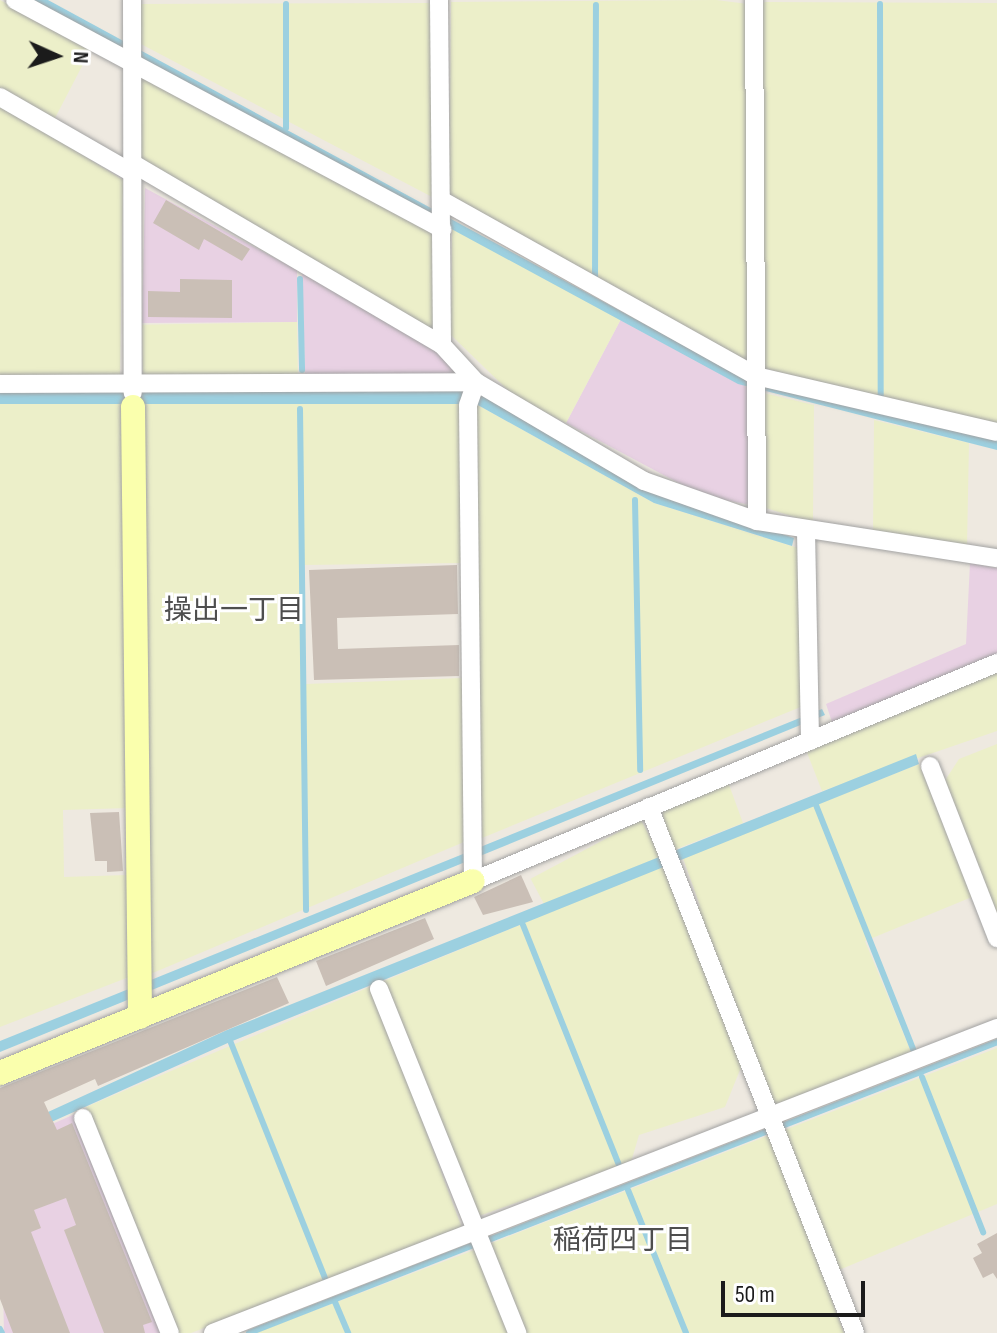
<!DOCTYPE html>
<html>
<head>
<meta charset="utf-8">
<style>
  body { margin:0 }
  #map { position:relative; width:997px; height:1333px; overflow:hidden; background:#eee9e0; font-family:"Sofia Sans Condensed","Noto Sans JP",sans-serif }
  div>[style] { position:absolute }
  .industrial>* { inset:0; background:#e8d1e3 }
  .farmland>* { inset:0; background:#ecefc9; transform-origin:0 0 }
  .water>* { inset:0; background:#9cd0e0 }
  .stream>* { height:6px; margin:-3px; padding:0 3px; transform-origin:3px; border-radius:3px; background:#9cd0e0 }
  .building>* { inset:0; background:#cabfb6 }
  .roads { filter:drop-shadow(0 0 2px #a2a2a2) drop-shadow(0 0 2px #a2a2a2) }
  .street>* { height:18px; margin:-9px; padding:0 9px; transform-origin:9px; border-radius:9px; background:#fff }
  .secondary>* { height:24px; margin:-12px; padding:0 12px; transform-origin:12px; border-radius:12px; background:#faffad }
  span { translate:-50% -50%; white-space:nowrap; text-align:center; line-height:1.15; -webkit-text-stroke:6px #fff; paint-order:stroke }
  .neighbourhood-label { font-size:28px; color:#4e4e4e }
  .north { position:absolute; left:16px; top:16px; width:80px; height:80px; -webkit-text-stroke:6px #fff; paint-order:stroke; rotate:93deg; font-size:22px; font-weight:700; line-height:32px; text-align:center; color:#1b1b1b }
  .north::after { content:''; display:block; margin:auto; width:28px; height:36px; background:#1b1b1b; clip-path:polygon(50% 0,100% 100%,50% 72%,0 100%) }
  .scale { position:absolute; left:721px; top:1281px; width:144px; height:36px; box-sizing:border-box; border:4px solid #1b1b1b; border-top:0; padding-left:10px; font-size:24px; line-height:28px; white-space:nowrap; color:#1b1b1b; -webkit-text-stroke:6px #fff; paint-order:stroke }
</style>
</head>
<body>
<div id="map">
  <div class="industrial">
    <i style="clip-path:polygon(145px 188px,297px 270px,297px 322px,142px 323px)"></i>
    <i style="clip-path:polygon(302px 273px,442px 353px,457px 375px,305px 375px)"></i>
    <i style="clip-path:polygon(621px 319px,749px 388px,751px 505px,703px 496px,566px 423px)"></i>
    <i style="clip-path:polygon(970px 563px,997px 568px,997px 654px,832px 722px,826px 704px,966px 644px)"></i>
    <i style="clip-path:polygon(75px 1114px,161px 1333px,4px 1333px,0 1147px)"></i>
  </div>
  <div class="farmland">
    <i style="clip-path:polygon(0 0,92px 47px,54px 120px,0 89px)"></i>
    <i style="clip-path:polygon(716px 0,748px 4px,750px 359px,740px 361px,449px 195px,451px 2px)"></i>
    <i style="clip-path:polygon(765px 2px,997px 3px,997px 428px,763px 368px,759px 6px)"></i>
    <i style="clip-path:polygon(434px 3px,434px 198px,139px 43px,139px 4px)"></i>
    <i style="clip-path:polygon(140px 75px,432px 232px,435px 334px,138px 157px)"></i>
    <i style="clip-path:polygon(0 104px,123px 180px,120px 376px,0 377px)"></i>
    <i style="clip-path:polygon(452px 226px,621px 319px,566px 423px,515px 397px,451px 335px)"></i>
    <i style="left:297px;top:322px;width:53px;height:155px;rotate:89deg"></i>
    <i style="clip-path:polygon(764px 393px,814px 405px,813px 523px,763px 507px)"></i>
    <i style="clip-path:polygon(460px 402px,461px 563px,302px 565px,306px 684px,463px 678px,464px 842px,148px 975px,142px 404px)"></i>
    <i style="clip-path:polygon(123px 403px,129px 808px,63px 810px,64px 877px,127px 875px,129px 977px,0 1027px,0 404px)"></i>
    <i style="clip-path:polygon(476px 404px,654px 503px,798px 548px,803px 706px,482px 838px)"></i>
    <i style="clip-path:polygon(874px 420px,969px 443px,967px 547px,873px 533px)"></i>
    <i style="clip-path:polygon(997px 671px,997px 731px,822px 791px,806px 750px)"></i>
    <i style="clip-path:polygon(997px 744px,997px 922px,944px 782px,959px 759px)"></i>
    <i style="clip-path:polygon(919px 764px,972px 897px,865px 941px,911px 1052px,780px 1106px,772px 1102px,694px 909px,700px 906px,683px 858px)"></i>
    <i style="clip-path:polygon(728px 782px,743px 823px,671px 851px,662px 811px)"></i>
    <i style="left:641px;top:820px;width:41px;height:125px;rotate:62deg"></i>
    <i style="clip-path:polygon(662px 866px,742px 1065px,725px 1107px,639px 1135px,631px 1162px,476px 1217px,382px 982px)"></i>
    <i style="clip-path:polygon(372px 986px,462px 1228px,191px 1333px,174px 1333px,86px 1107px)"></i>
    <i style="clip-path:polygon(997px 1048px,997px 1204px,839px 1270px,782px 1131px)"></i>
    <i style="clip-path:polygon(770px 1135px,844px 1333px,522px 1333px,487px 1245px)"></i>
    <i style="clip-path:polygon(477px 1249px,510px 1333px,255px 1333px)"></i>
  </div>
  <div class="water">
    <i style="clip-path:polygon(28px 0,48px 0,740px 376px,997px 440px,997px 450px,738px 384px)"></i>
    <i style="clip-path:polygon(475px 391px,641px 487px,794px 538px,792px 546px,654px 503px,476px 404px,0 404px,0 392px)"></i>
    <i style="clip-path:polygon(822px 709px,825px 715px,0 1052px,0 1041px)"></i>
    <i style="clip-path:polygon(916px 754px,919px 764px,230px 1042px,0 1145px,0 1134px,227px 1030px)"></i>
  </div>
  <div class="stream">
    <i style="left:286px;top:4px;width:124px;rotate:90deg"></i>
    <i style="left:880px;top:4px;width:392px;rotate:89.9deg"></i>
    <i style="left:300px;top:279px;width:91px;rotate:88.7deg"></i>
    <i style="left:595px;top:280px;width:275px;rotate:-89.8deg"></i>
    <i style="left:300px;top:409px;width:501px;rotate:89.31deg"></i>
    <i style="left:635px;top:500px;width:270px;rotate:88.9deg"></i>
    <i style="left:814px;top:800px;width:270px;rotate:68.3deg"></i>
    <i style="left:523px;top:925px;width:258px;rotate:68.2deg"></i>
    <i style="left:229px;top:1038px;width:261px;rotate:68.2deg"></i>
    <i style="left:922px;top:1077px;width:167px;rotate:68.5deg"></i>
    <i style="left:782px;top:1126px;width:231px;rotate:-21.3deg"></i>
    <i style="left:628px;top:1190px;width:154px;rotate:67.9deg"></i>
    <i style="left:486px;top:1241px;width:300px;rotate:-21.3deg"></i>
    <i style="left:335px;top:1302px;width:34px;rotate:67deg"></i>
    <i style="left:0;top:1329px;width:4px;rotate:63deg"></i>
    <i style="left:249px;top:1333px;width:242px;rotate:-21.4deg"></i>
  </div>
  <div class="building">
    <i style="clip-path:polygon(166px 200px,250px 249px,242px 261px,204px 239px,199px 250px,153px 223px)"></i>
    <i style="clip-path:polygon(180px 279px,232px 280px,232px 318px,148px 317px,148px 291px,180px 292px)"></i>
    <i style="clip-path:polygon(457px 565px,458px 614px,337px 618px,338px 649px,459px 645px,459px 676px,314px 680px,309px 570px)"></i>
    <i style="clip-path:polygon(119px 812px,123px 871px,107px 872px,107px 861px,95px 861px,90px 813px)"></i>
    <i style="clip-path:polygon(521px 875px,533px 902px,483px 915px,474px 897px)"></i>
    <i style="clip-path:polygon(425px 918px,434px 939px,326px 986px,316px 961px)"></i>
    <i style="clip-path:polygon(277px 977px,289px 1003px,98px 1086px,95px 1079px,44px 1102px,57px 1130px,72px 1123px,152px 1322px,143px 1325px,145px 1333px,104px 1333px,64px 1230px,76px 1225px,66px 1198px,34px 1210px,41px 1228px,31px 1232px,70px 1333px,13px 1333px,0 1299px,0 1088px)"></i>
    <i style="clip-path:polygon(997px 1233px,997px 1279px,993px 1273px,983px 1278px,973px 1258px,982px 1253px,977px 1244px)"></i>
  </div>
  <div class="roads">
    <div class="street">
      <i style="left:15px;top:0;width:485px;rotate:28.2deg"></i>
      <i style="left:132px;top:0;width:393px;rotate:89.9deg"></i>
      <i style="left:439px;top:0;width:345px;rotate:89.5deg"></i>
      <i style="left:754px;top:0;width:521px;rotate:89.67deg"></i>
      <i style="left:0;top:97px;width:152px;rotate:29.9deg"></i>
      <i style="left:132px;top:163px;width:359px;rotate:30.4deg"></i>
      <i style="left:442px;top:345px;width:50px;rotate:47.4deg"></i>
      <i style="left:476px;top:382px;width:195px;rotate:30.5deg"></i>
      <i style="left:644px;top:481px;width:120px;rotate:19.5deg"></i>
      <i style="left:757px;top:521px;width:243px;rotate:8.8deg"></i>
      <i style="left:443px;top:201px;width:359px;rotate:29.2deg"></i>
      <i style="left:756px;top:376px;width:247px;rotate:13.1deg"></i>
      <i style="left:476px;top:382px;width:24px;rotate:109deg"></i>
      <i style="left:468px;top:405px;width:476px;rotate:89.4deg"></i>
      <i style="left:473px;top:881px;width:568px;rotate:-22.59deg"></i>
      <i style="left:0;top:384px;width:476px;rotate:-0.2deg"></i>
      <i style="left:806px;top:531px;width:210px;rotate:88.9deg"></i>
      <i style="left:930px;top:766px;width:185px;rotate:68.7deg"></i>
      <i style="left:649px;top:807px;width:565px;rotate:68.61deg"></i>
      <i style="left:379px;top:989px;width:371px;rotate:68.1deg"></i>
      <i style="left:83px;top:1118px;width:232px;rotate:68deg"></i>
      <i style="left:213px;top:1333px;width:841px;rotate:-21.26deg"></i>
    </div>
    <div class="secondary">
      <i style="left:133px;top:407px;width:610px;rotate:89.34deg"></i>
      <i style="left:0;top:1073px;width:510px;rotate:-22.09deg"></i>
    </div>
  </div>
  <div class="neighbourhood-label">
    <span style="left:234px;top:611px">操出一丁目</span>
    <span style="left:623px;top:1241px">稲荷四丁目</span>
  </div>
  <div class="north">N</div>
  <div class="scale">50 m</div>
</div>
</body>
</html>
